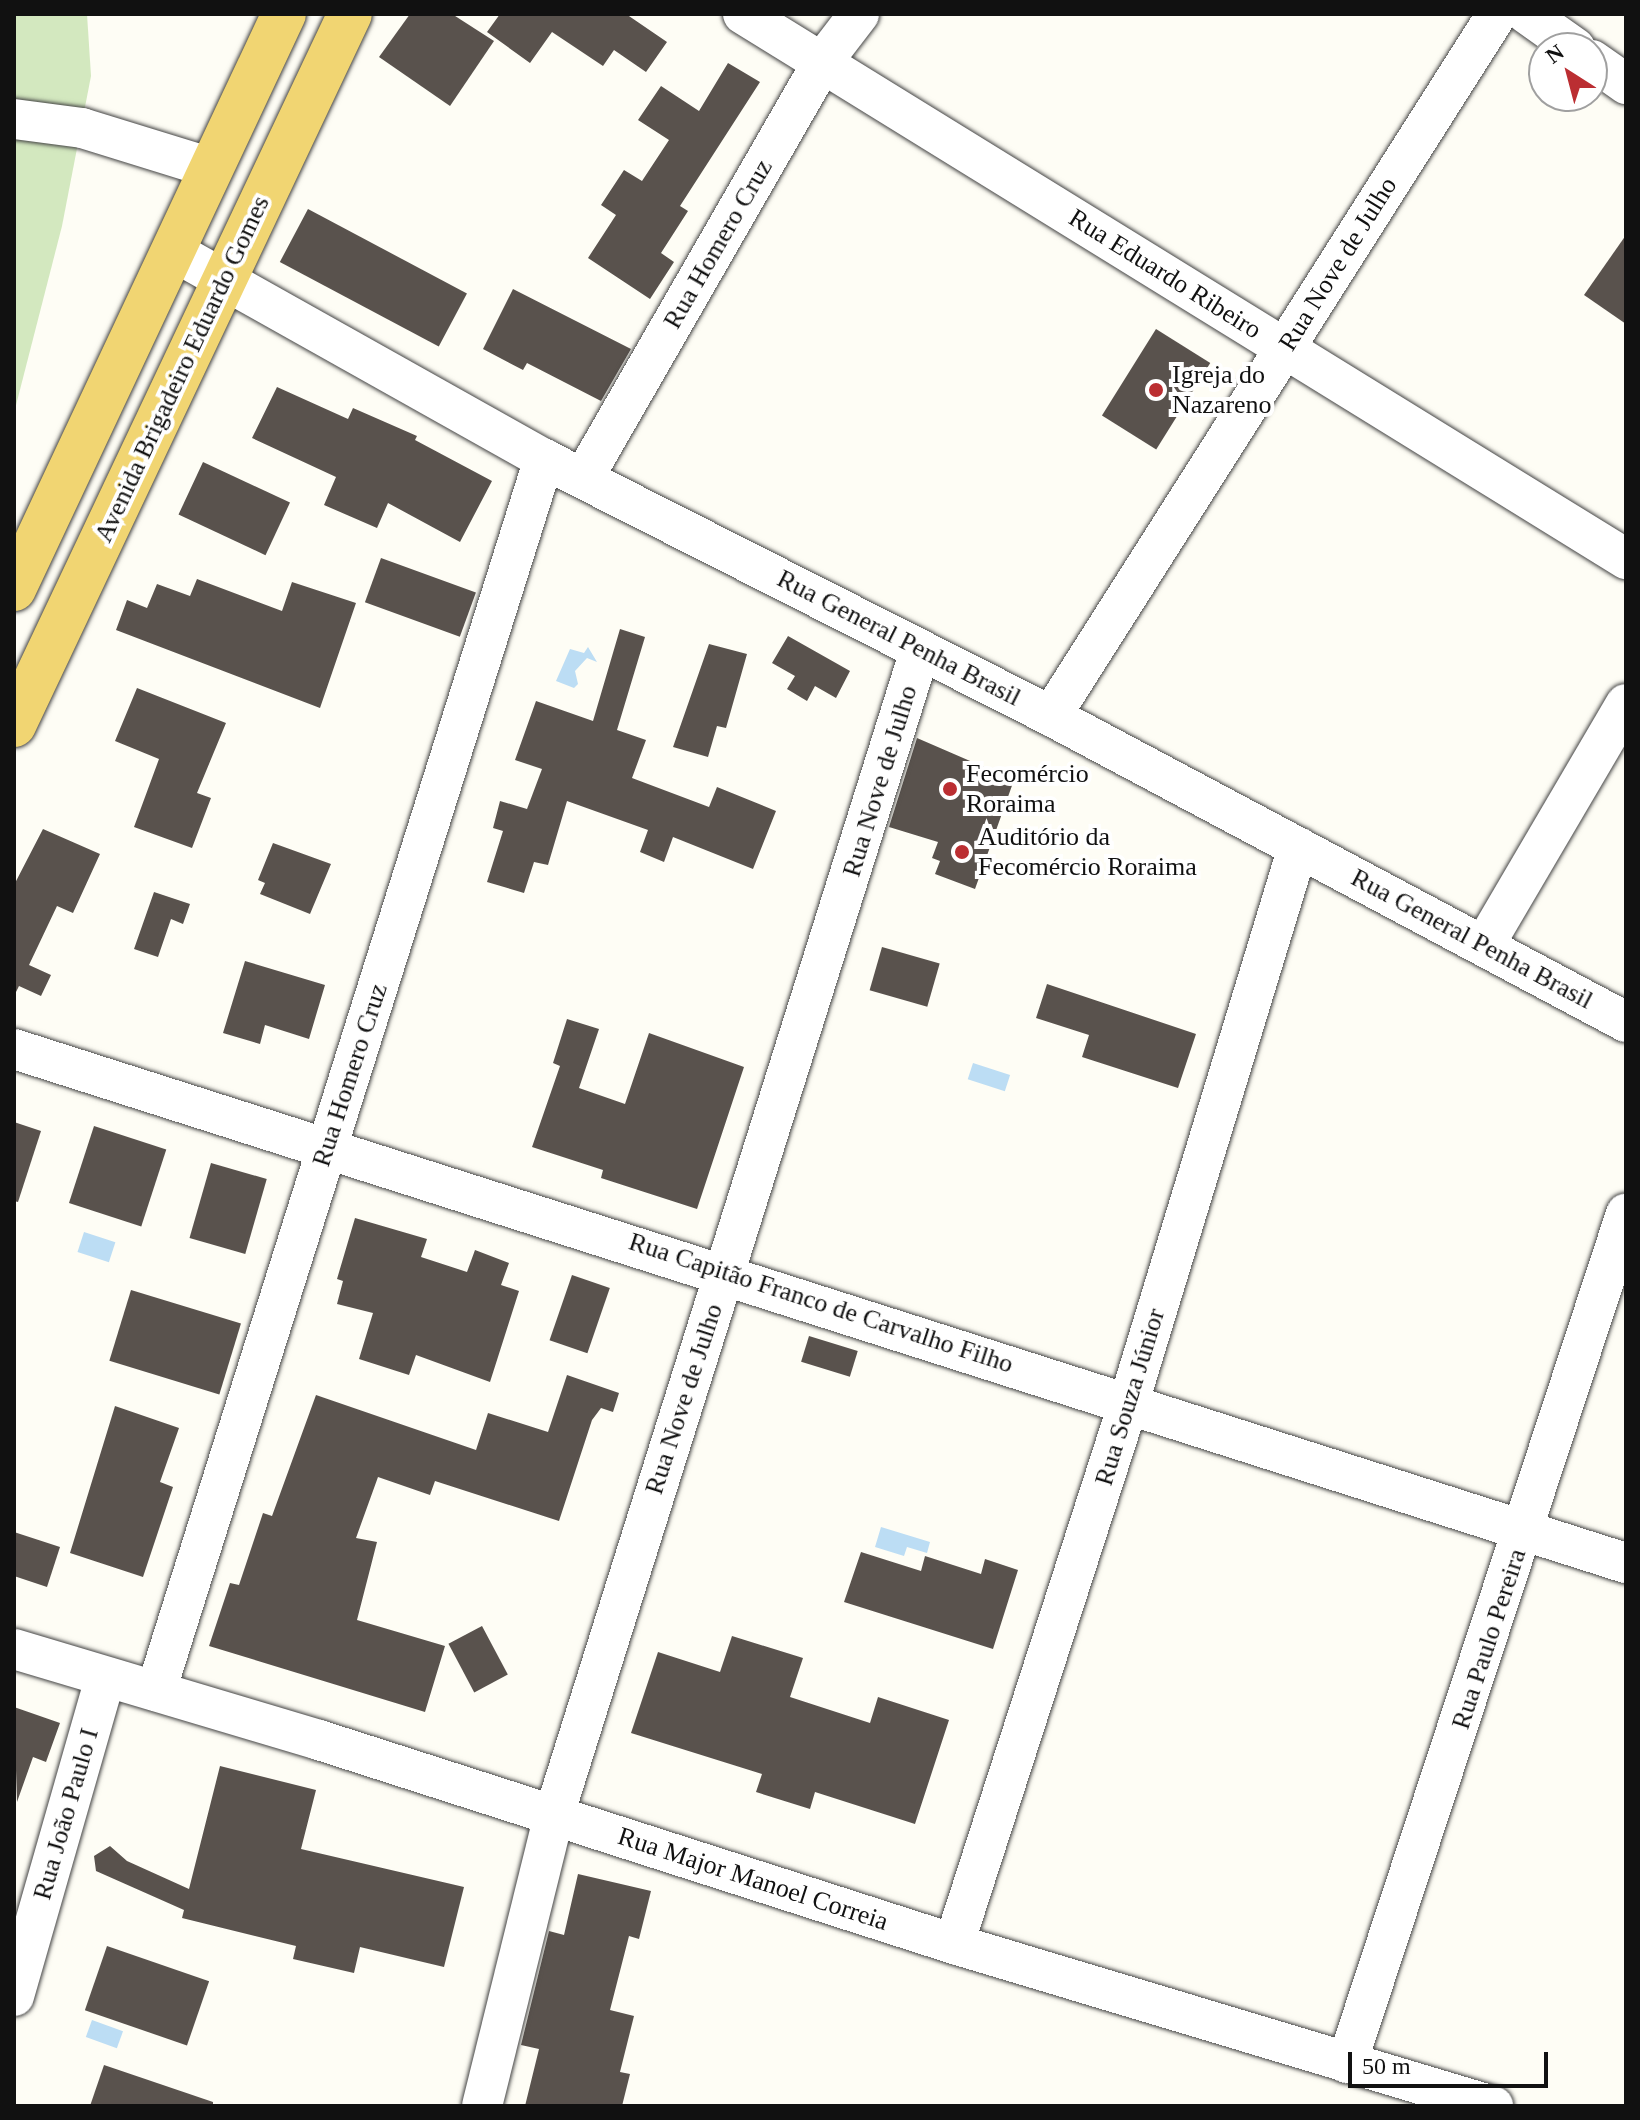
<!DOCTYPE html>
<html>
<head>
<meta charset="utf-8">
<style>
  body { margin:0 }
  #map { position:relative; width:1640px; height:2120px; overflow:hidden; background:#fefdf5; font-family:Georgia,serif }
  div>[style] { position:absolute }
  .green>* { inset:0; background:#d3e8bf }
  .water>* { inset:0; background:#bcddf4; transform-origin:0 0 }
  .building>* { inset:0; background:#59524d; transform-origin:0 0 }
  .roads { filter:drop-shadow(0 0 2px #444) drop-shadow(0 0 2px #444) }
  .minor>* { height:40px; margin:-20px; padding:0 20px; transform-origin:20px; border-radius:20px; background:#fff }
  .major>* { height:44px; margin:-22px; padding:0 22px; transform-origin:22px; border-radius:22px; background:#f1d572 }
  .dots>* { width:22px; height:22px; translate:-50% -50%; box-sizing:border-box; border:4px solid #fff; border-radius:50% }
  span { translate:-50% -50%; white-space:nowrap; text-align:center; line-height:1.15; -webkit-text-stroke:8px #fff; paint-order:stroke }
  .street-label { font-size:26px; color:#111 }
  .poi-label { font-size:26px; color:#111 }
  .left { translate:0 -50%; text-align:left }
  .frame { position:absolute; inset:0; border:16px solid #111; pointer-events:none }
  .north { position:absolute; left:1528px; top:32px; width:80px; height:80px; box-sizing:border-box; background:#fff; border:2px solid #a0a0a0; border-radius:50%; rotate:324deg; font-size:22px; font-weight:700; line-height:32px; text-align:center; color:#111 }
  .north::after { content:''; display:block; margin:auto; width:28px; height:36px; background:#bb2e32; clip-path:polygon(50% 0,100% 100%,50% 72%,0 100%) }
  .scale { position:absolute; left:1348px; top:2052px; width:200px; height:36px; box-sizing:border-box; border:4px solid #111; border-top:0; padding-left:10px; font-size:24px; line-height:28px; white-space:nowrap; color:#111; -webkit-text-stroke:6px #fff; paint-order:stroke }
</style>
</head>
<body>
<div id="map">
  <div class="green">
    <i style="clip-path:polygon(14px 14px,87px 14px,91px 76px,62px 226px,14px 413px)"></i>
  </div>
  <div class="water">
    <i style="clip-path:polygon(588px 647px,597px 662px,587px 658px,575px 671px,578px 684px,574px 688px,556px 681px,570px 649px,584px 653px)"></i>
    <i style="left:973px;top:1063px;width:39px;height:17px;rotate:18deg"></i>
    <i style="left:84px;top:1232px;width:33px;height:21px;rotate:18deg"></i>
    <i style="clip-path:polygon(881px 1527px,930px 1542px,927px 1553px,907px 1547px,904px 1556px,875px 1547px)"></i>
    <i style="left:92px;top:2020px;width:33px;height:18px;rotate:20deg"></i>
  </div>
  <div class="building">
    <i style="clip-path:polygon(410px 14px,452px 14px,494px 41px,450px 106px,379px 57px)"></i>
    <i style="clip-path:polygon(500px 14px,626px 14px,667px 42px,646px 72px,614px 50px,603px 66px,552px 32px,530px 63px,487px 32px)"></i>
    <i style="clip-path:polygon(728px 63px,760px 82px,680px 206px,688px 211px,661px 253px,674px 262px,650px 299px,588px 258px,616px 215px,601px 205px,624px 170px,642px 181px,669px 140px,638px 120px,661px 86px,699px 111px)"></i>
    <i style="left:308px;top:209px;width:180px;height:60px;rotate:28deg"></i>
    <i style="clip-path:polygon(1626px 235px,1626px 324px,1584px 295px)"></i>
    <i style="clip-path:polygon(513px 289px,631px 349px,601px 401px,527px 363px,523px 370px,483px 349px)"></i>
    <i style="left:1156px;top:329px;width:64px;height:102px;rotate:32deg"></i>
    <i style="clip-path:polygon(277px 387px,348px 419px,353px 408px,417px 436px,415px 440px,492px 481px,460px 542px,388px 503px,377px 528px,324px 505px,336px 477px,252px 438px)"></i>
    <i style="left:203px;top:462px;width:96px;height:58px;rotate:25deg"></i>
    <i style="left:381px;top:558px;width:101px;height:47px;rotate:20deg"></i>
    <i style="clip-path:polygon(197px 579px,282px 611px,292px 582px,356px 603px,320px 708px,116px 630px,127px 600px,147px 608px,157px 584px,190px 596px)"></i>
    <i style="clip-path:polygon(620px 629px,645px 637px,617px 730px,646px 740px,632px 778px,709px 807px,717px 787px,776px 811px,753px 869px,673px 837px,664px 862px,640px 852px,648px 830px,567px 801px,548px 865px,534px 862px,524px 893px,487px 882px,503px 831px,493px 828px,500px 801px,527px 809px,542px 769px,515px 760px,536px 701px,593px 721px)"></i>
    <i style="clip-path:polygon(788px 636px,850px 671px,836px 698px,815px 686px,807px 701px,787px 689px,795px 676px,772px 663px)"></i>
    <i style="clip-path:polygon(709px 644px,747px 654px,726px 728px,717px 726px,708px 757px,673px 747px)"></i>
    <i style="clip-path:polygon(137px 688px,226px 723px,197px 793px,211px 798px,192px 848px,134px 827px,159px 759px,115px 741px)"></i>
    <i style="clip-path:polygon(917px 738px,1014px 780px,975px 889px,935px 874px,940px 861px,932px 858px,938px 842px,889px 827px)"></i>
    <i style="clip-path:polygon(43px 829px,100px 854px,73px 913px,57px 906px,29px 965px,51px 975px,41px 996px,19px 986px,14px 996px,14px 885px)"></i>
    <i style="clip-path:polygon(273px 843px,331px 864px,310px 914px,260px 894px,265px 883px,258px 880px)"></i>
    <i style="clip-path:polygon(154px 892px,190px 904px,183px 924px,171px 919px,158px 957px,134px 949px)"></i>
    <i style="left:882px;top:947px;width:60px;height:45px;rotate:16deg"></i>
    <i style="clip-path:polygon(245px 961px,325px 985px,309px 1039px,265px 1025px,260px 1044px,223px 1033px)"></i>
    <i style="clip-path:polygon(1047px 984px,1196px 1034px,1178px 1088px,1082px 1057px,1089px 1035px,1036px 1018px)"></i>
    <i style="clip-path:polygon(567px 1019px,599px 1029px,579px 1088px,625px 1104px,649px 1033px,744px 1067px,697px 1209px,601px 1178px,603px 1170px,532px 1147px,560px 1066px,553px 1063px)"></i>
    <i style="clip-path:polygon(14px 1122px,41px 1131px,18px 1202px,14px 1201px)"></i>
    <i style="left:94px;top:1126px;width:76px;height:81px;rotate:18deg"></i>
    <i style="left:211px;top:1163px;width:58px;height:78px;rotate:16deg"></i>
    <i style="clip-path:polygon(355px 1218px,427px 1239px,421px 1257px,467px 1272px,475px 1250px,509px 1263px,501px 1285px,519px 1291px,490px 1382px,416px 1355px,409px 1375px,359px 1359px,373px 1313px,337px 1304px,343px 1281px,337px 1279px)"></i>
    <i style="left:572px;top:1275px;width:40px;height:69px;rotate:19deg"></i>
    <i style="left:131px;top:1290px;width:115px;height:74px;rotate:17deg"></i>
    <i style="left:809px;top:1336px;width:51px;height:27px;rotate:17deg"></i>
    <i style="clip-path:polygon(567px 1375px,619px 1393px,613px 1412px,601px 1408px,592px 1420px,559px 1521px,435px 1481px,430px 1495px,378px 1477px,356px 1538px,377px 1542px,357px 1620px,445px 1646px,425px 1712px,209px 1646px,230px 1583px,239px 1585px,263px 1513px,272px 1516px,316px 1395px,476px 1450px,488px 1413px,548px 1432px)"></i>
    <i style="clip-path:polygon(115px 1406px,179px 1428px,160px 1482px,173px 1487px,143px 1577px,70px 1553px)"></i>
    <i style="clip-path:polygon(14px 1532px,60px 1547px,47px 1587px,14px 1576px)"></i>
    <i style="clip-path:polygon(861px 1552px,921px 1571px,925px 1556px,981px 1574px,985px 1559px,1018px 1570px,993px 1649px,844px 1602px)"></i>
    <i style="left:482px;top:1626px;width:55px;height:38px;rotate:62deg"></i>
    <i style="clip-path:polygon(732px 1636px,803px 1658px,790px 1697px,870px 1723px,878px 1697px,949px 1720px,915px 1824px,815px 1792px,810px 1809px,756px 1792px,762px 1774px,631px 1733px,658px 1652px,720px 1672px)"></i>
    <i style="clip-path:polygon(14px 1707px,60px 1723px,46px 1762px,33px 1757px,17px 1802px)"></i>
    <i style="clip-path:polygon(220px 1766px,316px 1790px,301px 1849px,464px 1887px,444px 1967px,360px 1947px,354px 1973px,293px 1959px,296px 1946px,182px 1918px,184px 1910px,96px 1871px,94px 1856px,110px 1846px,127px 1861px,189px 1889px)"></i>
    <i style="clip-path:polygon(578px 1874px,651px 1891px,639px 1939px,629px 1936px,610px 2010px,634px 2016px,620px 2072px,630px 2074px,622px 2106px,525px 2106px,539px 2049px,521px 2045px,549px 1931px,564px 1935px)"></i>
    <i style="left:107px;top:1946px;width:108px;height:68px;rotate:19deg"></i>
    <i style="clip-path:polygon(104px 2065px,213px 2102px,213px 2106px,90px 2106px)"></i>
  </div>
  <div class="roads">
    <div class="minor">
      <i style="left:743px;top:14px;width:1038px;rotate:31.68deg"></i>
      <i style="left:1527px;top:14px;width:59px;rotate:35.3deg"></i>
      <i style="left:1592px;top:60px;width:42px;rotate:35.2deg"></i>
      <i style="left:14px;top:119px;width:69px;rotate:7.5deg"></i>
      <i style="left:82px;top:128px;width:135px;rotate:17.2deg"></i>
      <i style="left:173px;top:251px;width:425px;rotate:29.3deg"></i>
      <i style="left:544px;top:459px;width:568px;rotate:26.88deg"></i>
      <i style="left:1051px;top:716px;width:651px;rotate:28.02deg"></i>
      <i style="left:584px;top:477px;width:480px;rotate:-60.1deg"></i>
      <i style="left:823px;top:61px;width:59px;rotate:-52.5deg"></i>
      <i style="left:1051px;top:716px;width:832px;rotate:-57.57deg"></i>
      <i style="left:1485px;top:944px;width:278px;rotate:-59.6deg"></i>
      <i style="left:14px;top:1049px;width:1692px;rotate:17.69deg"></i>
      <i style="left:14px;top:1649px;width:318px;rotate:16.6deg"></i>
      <i style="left:319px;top:1740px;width:667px;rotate:17.81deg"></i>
      <i style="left:954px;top:1944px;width:563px;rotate:16.73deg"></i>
      <i style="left:156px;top:1691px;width:1292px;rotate:-72.52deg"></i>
      <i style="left:954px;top:1944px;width:570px;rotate:-72.11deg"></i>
      <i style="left:1129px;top:1402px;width:580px;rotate:-73.06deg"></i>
      <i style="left:14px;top:1996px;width:331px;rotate:-74deg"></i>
      <i style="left:1347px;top:2063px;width:894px;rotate:-71.81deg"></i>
      <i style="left:482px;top:2106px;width:300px;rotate:-76.1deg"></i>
      <i style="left:554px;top:1815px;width:1220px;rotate:-72.55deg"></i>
    </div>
    <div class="major">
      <i style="left:14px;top:589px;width:635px;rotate:-64.85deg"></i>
      <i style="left:14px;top:725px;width:786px;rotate:-64.71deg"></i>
    </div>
  </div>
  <div class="dots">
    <i style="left:1156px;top:390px;background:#bb2e32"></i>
    <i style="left:950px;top:789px;background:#bb2e32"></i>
    <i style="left:962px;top:852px;background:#bb2e32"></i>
  </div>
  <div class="street-label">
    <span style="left:718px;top:244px;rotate:-60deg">Rua Homero Cruz</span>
    <span style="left:1338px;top:264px;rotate:-58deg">Rua Nove de Julho</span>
    <span style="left:1165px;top:274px;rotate:32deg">Rua Eduardo Ribeiro</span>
    <span style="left:182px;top:369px;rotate:-65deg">Avenida Brigadeiro Eduardo Gomes</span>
    <span style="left:899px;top:638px;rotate:27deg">Rua General Penha Brasil</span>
    <span style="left:880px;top:781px;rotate:-73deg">Rua Nove de Julho</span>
    <span style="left:1472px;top:939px;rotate:28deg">Rua General Penha Brasil</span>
    <span style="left:350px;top:1075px;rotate:-72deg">Rua Homero Cruz</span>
    <span style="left:821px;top:1303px;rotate:18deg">Rua Capitão Franco de Carvalho Filho</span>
    <span style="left:1130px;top:1397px;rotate:-73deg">Rua Souza Júnior</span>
    <span style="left:684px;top:1399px;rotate:-72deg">Rua Nove de Julho</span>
    <span style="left:1489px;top:1639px;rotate:-72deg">Rua Paulo Pereira</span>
    <span style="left:66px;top:1814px;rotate:-74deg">Rua João Paulo I</span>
    <span style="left:753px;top:1879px;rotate:18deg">Rua Major Manoel Correia</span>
  </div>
  <div class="poi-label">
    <span class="left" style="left:1172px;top:390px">Igreja do<br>Nazareno</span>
    <span class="left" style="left:966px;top:789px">Fecomércio<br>Roraima</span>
    <span class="left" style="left:978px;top:852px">Auditório da<br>Fecomércio Roraima</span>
  </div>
  <div class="frame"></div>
  <div class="north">N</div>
  <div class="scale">50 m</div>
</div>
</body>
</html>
